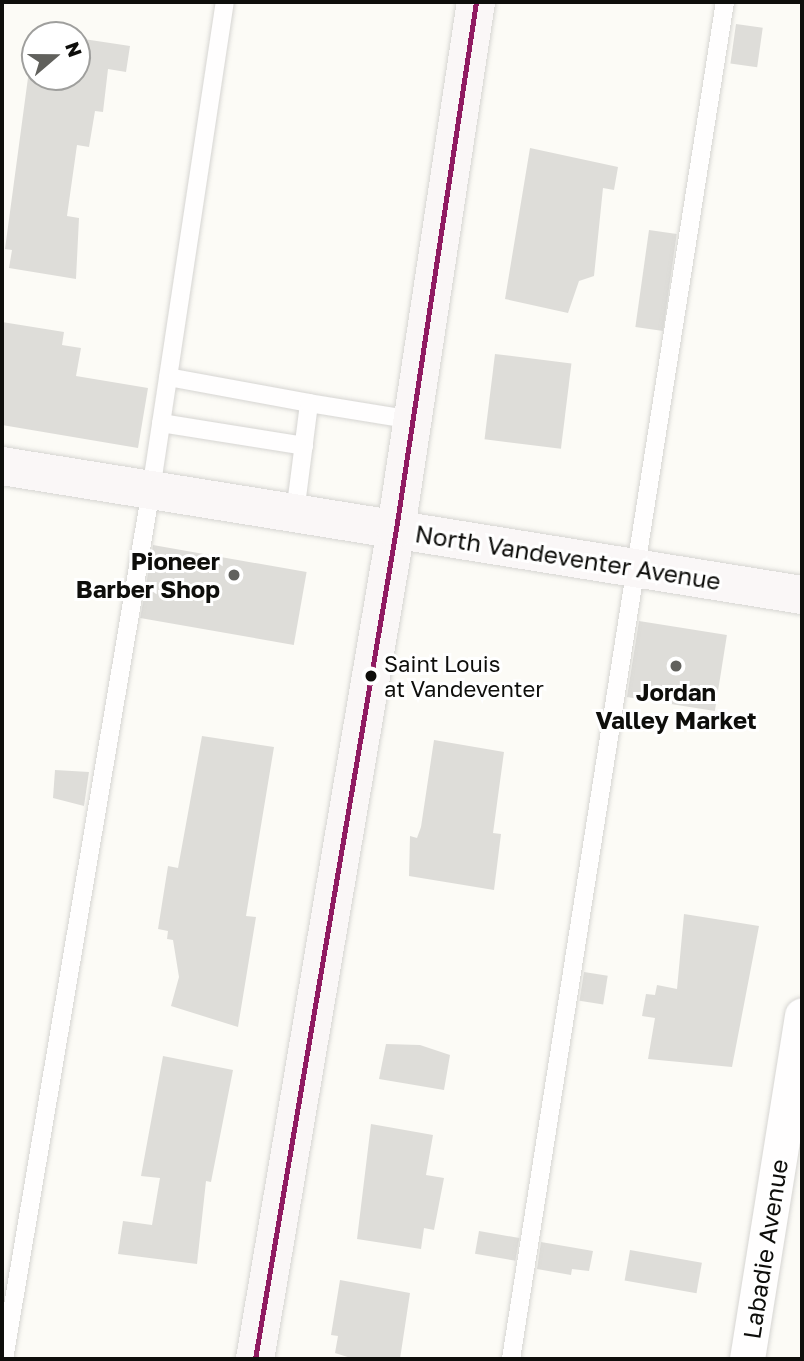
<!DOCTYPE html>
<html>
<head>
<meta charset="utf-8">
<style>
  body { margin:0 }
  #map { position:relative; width:804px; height:1361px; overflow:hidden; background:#fcfbf6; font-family:"Golos Text",sans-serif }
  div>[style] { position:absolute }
  .building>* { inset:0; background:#deddd9; transform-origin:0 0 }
  .roads { filter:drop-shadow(0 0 2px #d6d5d2) drop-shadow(0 0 2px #d6d5d2) }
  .lane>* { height:18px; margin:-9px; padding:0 9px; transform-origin:9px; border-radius:9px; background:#fffefe }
  .street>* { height:35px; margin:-17.5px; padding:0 17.5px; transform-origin:17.5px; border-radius:17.5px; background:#fffefe }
  .secondary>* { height:38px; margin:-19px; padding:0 19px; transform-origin:19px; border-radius:19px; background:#faf7f7 }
  .bus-1>* { height:5px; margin:-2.5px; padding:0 2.5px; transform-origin:2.5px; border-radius:2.5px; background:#901b61 }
  .dots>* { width:19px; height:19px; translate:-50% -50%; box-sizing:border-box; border:4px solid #fff; border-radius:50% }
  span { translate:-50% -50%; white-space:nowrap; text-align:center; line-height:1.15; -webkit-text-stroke:6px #fff; paint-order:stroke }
  .bus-label { font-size:22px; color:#0e0e0b }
  .left { translate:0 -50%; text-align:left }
  .street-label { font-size:24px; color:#0e0e0b }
  .poi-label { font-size:24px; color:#0e0e0b; font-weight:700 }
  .right { translate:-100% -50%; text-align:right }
  .frame { position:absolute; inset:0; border:4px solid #0e0e0b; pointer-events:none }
  .north { position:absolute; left:21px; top:21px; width:70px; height:70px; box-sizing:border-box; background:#fff; border:2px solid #9f9f9d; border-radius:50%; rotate:70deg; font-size:19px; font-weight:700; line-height:28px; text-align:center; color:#0e0e0b }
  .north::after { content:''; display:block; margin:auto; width:24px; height:32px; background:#61615d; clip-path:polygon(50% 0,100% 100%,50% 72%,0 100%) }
</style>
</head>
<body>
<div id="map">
  <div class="building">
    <i style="left:736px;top:24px;width:27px;height:40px;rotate:8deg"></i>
    <i style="clip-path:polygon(38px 32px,58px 35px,35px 35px,35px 77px,77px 77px,77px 38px,130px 46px,126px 72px,108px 69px,103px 112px,95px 111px,89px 147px,77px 145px,67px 216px,79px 218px,76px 279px,9px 268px,12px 250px,5px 249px,34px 33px)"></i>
    <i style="clip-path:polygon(530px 148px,618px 167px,614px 190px,603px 188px,594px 276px,579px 281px,568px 313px,505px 299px)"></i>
    <i style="left:649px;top:230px;width:28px;height:98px;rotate:8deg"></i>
    <i style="clip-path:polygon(2px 322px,64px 332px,62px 345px,81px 348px,76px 376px,148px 388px,138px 448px,2px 425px)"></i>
    <i style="left:495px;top:354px;width:77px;height:86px;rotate:7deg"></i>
    <i style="left:153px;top:545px;width:156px;height:74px;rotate:10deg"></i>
    <i style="left:639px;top:621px;width:89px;height:77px;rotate:9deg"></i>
    <i style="clip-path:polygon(202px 736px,274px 747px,246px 916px,256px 917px,238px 1027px,171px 1006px,179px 977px,173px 940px,167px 939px,168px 931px,158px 929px,168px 866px,178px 868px)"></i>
    <i style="clip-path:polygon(434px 740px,504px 752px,493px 833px,501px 834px,494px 890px,409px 876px,410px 836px,417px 838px,421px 827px)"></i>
    <i style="clip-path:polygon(55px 770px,89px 772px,84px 806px,53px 798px)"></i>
    <i style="clip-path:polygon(684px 914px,759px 926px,732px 1067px,648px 1059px,655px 1018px,642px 1016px,646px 994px,655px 995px,657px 985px,677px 989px)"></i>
    <i style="left:584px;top:972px;width:24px;height:29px;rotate:9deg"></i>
    <i style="clip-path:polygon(386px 1044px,420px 1045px,450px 1055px,444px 1090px,379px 1079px)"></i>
    <i style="clip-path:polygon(163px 1056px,233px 1070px,211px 1182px,206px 1181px,197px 1264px,118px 1254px,123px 1221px,152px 1225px,160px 1178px,141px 1176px)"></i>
    <i style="clip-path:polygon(371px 1124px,433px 1135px,426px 1175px,444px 1178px,434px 1230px,424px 1228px,421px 1249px,357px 1239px)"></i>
    <i style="left:479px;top:1231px;width:41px;height:23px;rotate:10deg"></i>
    <i style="clip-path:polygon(541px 1242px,593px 1251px,589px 1271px,572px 1269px,571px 1275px,537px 1269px)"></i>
    <i style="left:630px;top:1250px;width:73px;height:31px;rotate:10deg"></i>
    <i style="clip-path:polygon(340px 1280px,410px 1293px,400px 1359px,354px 1359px,335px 1353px,338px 1336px,331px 1335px)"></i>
  </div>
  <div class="roads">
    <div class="lane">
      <i style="left:168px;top:377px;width:143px;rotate:10.4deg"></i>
      <i style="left:161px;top:423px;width:145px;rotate:9.1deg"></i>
      <i style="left:295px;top:513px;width:111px;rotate:-82.7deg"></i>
      <i style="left:309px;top:403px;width:105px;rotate:9.3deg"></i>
      <i style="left:4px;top:1359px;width:881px;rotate:-80.4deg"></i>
      <i style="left:151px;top:490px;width:494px;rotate:-81.4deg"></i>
      <i style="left:511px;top:1359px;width:1374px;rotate:-81.04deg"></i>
    </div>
    <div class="street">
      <i style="left:747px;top:1359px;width:348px;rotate:-80.9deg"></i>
    </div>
    <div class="secondary">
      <i style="left:2px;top:466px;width:810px;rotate:9.16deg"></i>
      <i style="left:255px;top:1359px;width:842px;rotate:-80.36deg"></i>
      <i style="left:396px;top:529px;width:533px;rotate:-81.37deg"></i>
    </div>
  </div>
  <div class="bus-1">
    <i style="left:255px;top:1359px;width:842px;rotate:-80.36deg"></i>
    <i style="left:396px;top:529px;width:533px;rotate:-81.37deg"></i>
  </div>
  <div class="dots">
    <i style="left:234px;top:575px;background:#61615d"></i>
    <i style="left:676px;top:666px;background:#61615d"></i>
    <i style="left:371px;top:676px;background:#0e0e0b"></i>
  </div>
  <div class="bus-label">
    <span class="left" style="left:384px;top:676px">Saint Louis<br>at Vandeventer</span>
  </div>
  <div class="street-label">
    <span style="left:568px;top:557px;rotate:9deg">North Vandeventer Avenue</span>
    <span style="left:765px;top:1249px;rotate:-81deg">Labadie Avenue</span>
  </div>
  <div class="poi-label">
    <span class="right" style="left:220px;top:575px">Pioneer<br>Barber Shop</span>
    <span style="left:676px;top:706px">Jordan<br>Valley Market</span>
  </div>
  <div class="frame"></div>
  <div class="north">N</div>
</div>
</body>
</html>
